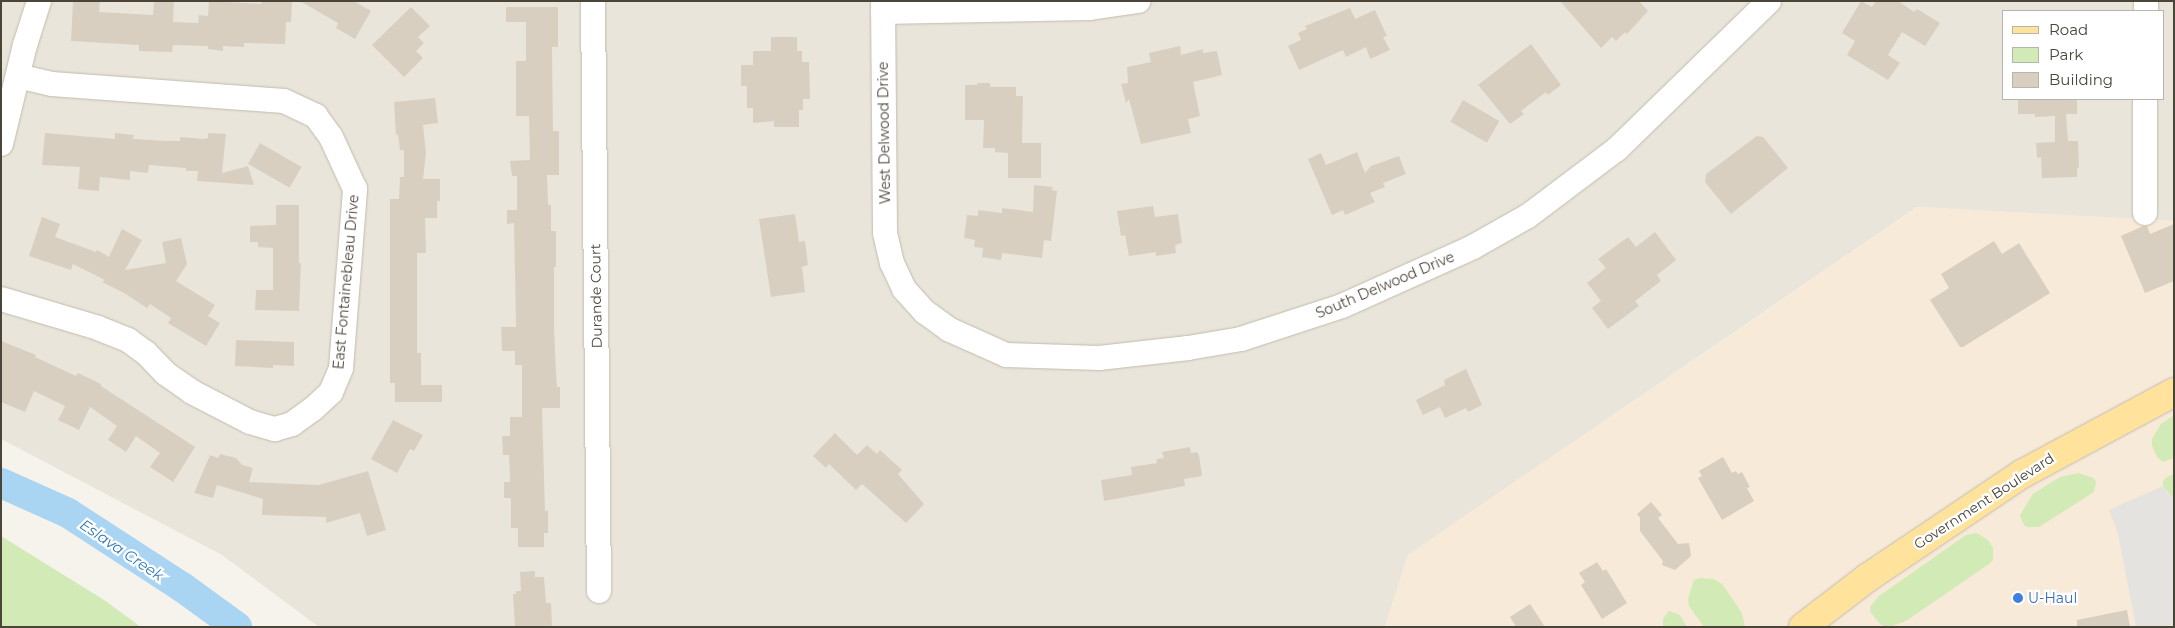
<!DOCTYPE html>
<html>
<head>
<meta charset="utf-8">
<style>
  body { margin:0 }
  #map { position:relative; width:2175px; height:628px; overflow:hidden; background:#f6f3ec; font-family:Montserrat,sans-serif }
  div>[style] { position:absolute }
  .residential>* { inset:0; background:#eae5da }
  .commercial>* { inset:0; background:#f7ead8 }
  .green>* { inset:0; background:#d2eab5 }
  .parking>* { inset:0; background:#e5e3e0 }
  .river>* { height:30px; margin:-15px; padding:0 15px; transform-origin:15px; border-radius:15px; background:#a9d4f2 }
  .building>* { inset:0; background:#d8cfc1; transform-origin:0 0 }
  .roads { filter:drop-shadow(0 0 1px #c2bbae) drop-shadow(0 0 1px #c2bbae) }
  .minor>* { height:24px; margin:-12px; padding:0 12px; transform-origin:12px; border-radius:12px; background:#fff }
  .major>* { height:28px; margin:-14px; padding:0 14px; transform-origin:14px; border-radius:14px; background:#ffe39c }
  .dots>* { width:14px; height:14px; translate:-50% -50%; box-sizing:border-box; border:2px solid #fff; border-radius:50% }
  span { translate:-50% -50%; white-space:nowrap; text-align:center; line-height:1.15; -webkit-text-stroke:4.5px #fff; paint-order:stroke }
  .street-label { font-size:14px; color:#4b4439 }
  .shop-label { font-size:14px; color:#366cbe }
  .left { translate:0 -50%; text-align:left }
  .water-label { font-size:15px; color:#2e7ab2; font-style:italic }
  .frame { position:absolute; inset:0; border:2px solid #4b4439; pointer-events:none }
  .legend { position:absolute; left:2002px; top:10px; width:162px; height:90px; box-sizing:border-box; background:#fff; border:1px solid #b7b4b0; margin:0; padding:6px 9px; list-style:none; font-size:15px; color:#4b4439 }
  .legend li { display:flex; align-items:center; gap:10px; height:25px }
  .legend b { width:25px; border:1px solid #b7b4b0 }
</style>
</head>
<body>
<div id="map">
  <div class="residential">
    <i style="clip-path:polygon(evenodd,1px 1px,2174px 1px,2174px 221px,1917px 207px,1408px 555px,1385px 627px,319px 627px,222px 555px,1px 439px,1px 1px,2004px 11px,2164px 11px,2164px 99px,2004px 99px,2004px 11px)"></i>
  </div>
  <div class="commercial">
    <i style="clip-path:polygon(1918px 207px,2174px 221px,2174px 627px,1385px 627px,1408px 555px)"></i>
  </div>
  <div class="green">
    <i style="clip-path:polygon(2174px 415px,2174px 458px,2163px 462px,2157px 457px,2152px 446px,2152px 439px,2161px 424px)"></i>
    <i style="clip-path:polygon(2079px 473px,2093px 478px,2096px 482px,2094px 492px,2039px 527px,2027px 527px,2024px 525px,2020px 515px,2033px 494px,2060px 477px)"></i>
    <i style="clip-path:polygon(2174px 474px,2174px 496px,2171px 496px,2163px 486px,2163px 482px,2165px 478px)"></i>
    <i style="clip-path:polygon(1977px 533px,1988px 540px,1993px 548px,1993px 560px,1989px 564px,1906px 621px,1892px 626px,1885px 626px,1881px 625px,1871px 613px,1870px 607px,1879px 596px,1966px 535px)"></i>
    <i style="clip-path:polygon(1px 536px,104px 600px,141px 627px,1px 627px)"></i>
    <i style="clip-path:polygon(1700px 578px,1713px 579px,1722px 584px,1742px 613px,1745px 627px,1704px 627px,1689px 606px,1688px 599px,1694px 580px)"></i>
    <i style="clip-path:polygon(1669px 611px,1680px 615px,1687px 627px,1663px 627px,1663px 619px)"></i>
  </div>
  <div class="parking">
    <i style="clip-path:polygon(2163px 486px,2168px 494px,2174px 496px,2174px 627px,2136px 627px,2118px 534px,2109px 510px)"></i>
  </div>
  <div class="river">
    <i style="left:1px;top:483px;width:73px;rotate:24.1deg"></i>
    <i style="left:68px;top:513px;width:136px;rotate:33deg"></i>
    <i style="left:182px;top:587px;width:68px;rotate:36deg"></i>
  </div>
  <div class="building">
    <i style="clip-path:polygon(73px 1px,100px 1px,99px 12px,153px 15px,154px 1px,174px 1px,173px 22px,198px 23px,199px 15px,208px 16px,209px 1px,261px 4px,261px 1px,292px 1px,291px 22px,286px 22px,285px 44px,244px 43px,244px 47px,223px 46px,223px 51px,208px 49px,208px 46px,173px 45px,172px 52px,139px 51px,139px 45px,71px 41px)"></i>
    <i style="clip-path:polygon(300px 1px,354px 1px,371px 11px,355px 39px,336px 28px,338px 23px)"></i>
    <i style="clip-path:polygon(1560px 1px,1639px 1px,1648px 11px,1627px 34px,1625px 32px,1616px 41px,1612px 37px,1601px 48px)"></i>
    <i style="clip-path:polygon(1861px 1px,1872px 7px,1876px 1px,1898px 1px,1914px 12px,1917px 9px,1940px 23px,1925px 46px,1902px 32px,1888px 55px,1900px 63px,1888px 80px,1847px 55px,1855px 41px,1842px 33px)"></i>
    <i style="clip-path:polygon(411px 7px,430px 26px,418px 37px,424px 43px,416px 51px,423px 58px,404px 77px,372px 45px)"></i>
    <i style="clip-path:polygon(506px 7px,558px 7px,558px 47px,552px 47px,553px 131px,559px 131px,559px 175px,547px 175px,548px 205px,551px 205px,551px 231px,556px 231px,556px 267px,554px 267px,554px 326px,556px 372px,557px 387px,560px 387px,560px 408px,542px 408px,545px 511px,548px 511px,548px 533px,544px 533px,544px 547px,518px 547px,518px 528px,511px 528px,511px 500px,510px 498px,504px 498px,504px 482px,510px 482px,509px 455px,503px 455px,502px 436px,510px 436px,510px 417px,522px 417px,522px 365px,515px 365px,515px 351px,502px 351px,501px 327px,516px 327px,514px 223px,507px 224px,507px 210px,517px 210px,517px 176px,512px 176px,510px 161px,530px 160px,529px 116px,516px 116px,516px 61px,526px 61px,526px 22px,506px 22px)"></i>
    <i style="clip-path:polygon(1350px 8px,1355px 19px,1375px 10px,1387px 36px,1383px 37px,1390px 50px,1370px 59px,1366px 47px,1346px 57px,1343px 50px,1299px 70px,1288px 46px,1301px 40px,1298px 33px,1307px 29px,1305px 26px)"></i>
    <i style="clip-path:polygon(771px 37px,797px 37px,797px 51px,802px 51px,802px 62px,809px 62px,810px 99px,803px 99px,803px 110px,799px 110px,799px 127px,774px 127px,774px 121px,753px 123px,753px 108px,747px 108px,747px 86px,741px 86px,741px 65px,753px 65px,753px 51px,771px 51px)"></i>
    <i style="clip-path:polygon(1531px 44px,1561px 85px,1548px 95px,1546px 92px,1521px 111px,1524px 114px,1510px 124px,1478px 85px)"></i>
    <i style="clip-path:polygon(1180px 46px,1181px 55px,1203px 49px,1203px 53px,1217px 51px,1222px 75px,1193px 82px,1200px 116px,1188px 119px,1191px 133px,1141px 144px,1129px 99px,1126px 103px,1121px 84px,1128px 83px,1127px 67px,1151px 62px,1149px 53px)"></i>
    <i style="clip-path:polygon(977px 83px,990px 83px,990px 87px,1016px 87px,1016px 96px,1023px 96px,1022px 143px,1041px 143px,1041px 178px,1008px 178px,1008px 153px,995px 152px,995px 148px,983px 148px,984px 120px,965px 120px,965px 85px,977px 85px)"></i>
    <i style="clip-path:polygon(435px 98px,438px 123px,423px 125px,426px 153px,423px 179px,440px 179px,440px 201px,437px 201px,437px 218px,425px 218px,426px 253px,417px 253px,417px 353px,421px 353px,421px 385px,442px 385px,442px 402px,395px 402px,395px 383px,390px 383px,390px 199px,399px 199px,400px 177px,404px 177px,404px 150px,400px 150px,398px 134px,396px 135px,394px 102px)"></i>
    <i style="clip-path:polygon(2018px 99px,2077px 99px,2077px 114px,2066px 114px,2068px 141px,2078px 141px,2079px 168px,2077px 168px,2077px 177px,2042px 178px,2041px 157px,2037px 158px,2036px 143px,2055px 142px,2055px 116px,2035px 117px,2035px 114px,2018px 114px)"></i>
    <i style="left:1463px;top:100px;width:42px;height:25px;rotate:30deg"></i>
    <i style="clip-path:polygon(45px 133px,115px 139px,115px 133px,134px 135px,133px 139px,165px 141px,180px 141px,180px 137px,204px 139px,208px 138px,208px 133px,226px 134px,222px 173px,248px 166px,254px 185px,197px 181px,198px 171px,186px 171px,186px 168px,149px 165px,148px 173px,130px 171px,130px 180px,100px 177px,99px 191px,78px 189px,80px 167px,42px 165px)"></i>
    <i style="clip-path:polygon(1757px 136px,1763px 137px,1788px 168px,1731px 214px,1705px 182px,1706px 174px)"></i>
    <i style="left:260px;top:143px;width:48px;height:24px;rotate:30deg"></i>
    <i style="clip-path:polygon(1357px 152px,1365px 173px,1371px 166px,1399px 156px,1406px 174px,1383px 183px,1385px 187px,1370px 193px,1375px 202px,1345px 215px,1343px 210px,1332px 215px,1308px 159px,1321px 153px,1326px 165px)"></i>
    <i style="clip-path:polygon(1034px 185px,1053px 187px,1052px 190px,1057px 191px,1051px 241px,1044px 240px,1042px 258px,1002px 253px,1001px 260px,982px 257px,983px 248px,974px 247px,975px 240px,964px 238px,967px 215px,978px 216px,978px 210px,1002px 213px,1002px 208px,1033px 212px)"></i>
    <i style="clip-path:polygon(276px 205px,299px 205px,299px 263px,301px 263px,299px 311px,255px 310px,256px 290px,273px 290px,273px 248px,258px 247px,258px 242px,250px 242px,250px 226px,276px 225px)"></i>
    <i style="clip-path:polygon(1153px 206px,1155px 217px,1178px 214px,1182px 243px,1175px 245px,1176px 253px,1156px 256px,1156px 252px,1129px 256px,1125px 235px,1121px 236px,1117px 211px)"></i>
    <i style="clip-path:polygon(795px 214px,799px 242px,805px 241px,808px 265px,802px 267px,805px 292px,771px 297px,759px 219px)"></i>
    <i style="clip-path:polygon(42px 217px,60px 224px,55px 237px,96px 252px,97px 250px,109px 257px,122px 229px,142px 240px,125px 270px,166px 263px,162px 242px,181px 238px,187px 264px,176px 281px,215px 305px,208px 316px,220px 323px,206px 346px,168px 323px,171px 318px,150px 304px,147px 308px,126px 294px,102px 282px,105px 280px,73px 264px,71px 270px,29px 256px)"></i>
    <i style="clip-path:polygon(2174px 224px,2174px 281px,2145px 293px,2121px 236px,2143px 226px,2147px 226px,2150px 234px)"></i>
    <i style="clip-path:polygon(1655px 232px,1676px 260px,1657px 275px,1661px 281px,1635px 301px,1639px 306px,1608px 329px,1592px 308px,1601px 301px,1587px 283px,1606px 268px,1598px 259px,1628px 237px,1636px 247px)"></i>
    <i style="clip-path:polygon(1994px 241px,2002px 254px,2019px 243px,2050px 293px,1963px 347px,1960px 347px,1930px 300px,1949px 288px,1941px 274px)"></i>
    <i style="clip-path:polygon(236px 340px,294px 342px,294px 366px,273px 365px,273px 368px,235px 366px)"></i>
    <i style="clip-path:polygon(1px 341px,36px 355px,35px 357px,76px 376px,78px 373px,101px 384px,101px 386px,195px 447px,173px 482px,150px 467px,160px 453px,136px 436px,126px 452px,108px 440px,117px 426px,90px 407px,79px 430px,58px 420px,65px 406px,34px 391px,25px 412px,1px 402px)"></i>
    <i style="clip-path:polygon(1466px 369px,1482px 405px,1468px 412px,1466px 408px,1445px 418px,1440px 407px,1423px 415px,1416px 400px,1445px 385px,1444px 380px)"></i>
    <i style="clip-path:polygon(393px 420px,423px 435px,414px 451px,410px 449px,397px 473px,371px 459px)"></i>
    <i style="clip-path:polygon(835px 433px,857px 455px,867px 445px,877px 454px,880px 450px,902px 470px,898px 474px,924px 504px,906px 523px,862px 484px,856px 490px,829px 464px,826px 468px,813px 456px)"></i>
    <i style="clip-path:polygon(1190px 447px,1191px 453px,1197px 452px,1199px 455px,1202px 476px,1184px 479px,1185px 486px,1104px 501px,1101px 480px,1132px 475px,1131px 467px,1157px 463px,1156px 459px,1164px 458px,1162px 452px)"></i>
    <i style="clip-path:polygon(220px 454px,236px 458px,242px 465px,253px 468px,249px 482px,319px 485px,368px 471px,386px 530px,367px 536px,360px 513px,326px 523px,326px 517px,262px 515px,263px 499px,217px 485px,213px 498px,194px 493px,210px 455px,218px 458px)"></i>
    <i style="clip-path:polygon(1723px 457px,1732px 473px,1736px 471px,1738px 474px,1742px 472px,1750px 487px,1747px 488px,1754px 501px,1722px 520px,1698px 478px,1702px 476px,1699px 471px)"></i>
    <i style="clip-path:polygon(1651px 502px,1662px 515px,1658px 518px,1678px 544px,1689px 543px,1691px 556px,1675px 570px,1662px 565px,1663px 561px,1640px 531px,1640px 518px,1637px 514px)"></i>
    <i style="clip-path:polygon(1597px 562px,1603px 571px,1606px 569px,1627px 603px,1602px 619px,1581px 585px,1585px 582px,1579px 573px)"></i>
    <i style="clip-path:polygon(535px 571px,535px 577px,544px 577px,546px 603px,551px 603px,552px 627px,515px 627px,513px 594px,516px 594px,516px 591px,521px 591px,520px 572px)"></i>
    <i style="clip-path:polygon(1530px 604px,1545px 627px,1516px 627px,1510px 617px)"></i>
    <i style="clip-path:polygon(2127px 610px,2130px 627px,2077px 627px,2077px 620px)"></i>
  </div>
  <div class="roads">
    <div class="minor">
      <i style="left:593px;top:1px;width:590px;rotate:89.42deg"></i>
      <i style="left:883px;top:1px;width:232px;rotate:89.5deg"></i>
      <i style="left:885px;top:233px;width:31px;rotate:77deg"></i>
      <i style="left:892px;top:263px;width:29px;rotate:65deg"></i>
      <i style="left:904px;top:289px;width:31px;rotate:48deg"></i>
      <i style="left:925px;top:312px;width:29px;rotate:36deg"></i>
      <i style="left:948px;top:329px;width:64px;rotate:24.1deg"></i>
      <i style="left:1006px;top:355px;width:93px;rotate:1.8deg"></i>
      <i style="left:1099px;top:358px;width:90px;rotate:-6.4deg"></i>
      <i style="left:1188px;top:348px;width:54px;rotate:-9.6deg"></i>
      <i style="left:1241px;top:339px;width:106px;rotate:-18.1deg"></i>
      <i style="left:1342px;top:306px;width:144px;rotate:-24.2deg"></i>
      <i style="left:1473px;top:247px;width:63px;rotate:-29.4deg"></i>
      <i style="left:1528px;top:216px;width:111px;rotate:-37deg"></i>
      <i style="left:1617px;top:149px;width:212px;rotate:-44.2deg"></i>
      <i style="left:2146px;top:11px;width:10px;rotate:-90deg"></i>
      <i style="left:883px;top:12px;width:207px;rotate:-1.1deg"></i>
      <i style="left:1090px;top:8px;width:49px;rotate:-8.3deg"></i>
      <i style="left:1px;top:144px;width:102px;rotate:-76.4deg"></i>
      <i style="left:25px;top:45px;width:46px;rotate:-72.3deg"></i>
      <i style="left:2145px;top:213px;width:114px;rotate:-90deg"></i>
      <i style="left:1px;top:299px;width:101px;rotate:16.6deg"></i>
      <i style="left:98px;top:328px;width:32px;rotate:22deg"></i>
      <i style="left:128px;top:340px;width:22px;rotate:36deg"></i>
      <i style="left:146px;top:353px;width:28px;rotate:46deg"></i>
      <i style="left:165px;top:373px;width:33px;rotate:35deg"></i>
      <i style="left:192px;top:392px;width:65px;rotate:27.3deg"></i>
      <i style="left:250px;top:422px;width:26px;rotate:16deg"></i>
      <i style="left:275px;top:429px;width:18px;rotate:-16deg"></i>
      <i style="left:292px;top:424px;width:26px;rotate:-36deg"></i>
      <i style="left:313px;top:409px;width:25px;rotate:-43deg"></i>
      <i style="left:331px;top:392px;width:26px;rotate:-67deg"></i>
      <i style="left:341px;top:368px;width:180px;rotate:-85.5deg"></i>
      <i style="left:355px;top:189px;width:57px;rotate:-114.8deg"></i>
      <i style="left:331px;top:137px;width:26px;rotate:-126deg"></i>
      <i style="left:316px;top:116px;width:35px;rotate:-155deg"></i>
      <i style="left:284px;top:101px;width:233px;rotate:-175.8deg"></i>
      <i style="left:52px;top:84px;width:35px;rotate:-167deg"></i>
    </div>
    <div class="major">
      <i style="left:1803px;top:627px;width:81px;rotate:-37.4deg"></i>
      <i style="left:1867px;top:578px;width:187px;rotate:-33.9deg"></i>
      <i style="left:2022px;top:474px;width:173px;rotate:-28.3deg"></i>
    </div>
  </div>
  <div class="dots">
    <i style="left:2018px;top:598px;background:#3f7fe0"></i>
  </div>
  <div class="street-label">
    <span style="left:884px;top:133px;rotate:-91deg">West Delwood Drive</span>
    <span style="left:346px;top:282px;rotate:-85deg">East Fontainebleau Drive</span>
    <span style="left:1385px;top:285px;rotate:-23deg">South Delwood Drive</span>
    <span style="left:596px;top:296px;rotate:-91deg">Durande Court</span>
    <span style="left:1984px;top:501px;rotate:-33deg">Government Boulevard</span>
  </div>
  <div class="shop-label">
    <span class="left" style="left:2028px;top:598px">U-Haul</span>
  </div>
  <div class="water-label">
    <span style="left:122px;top:550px;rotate:34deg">Eslava Creek</span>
  </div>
  <div class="frame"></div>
  <ul class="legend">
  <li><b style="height:6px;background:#ffe39c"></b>Road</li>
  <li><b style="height:14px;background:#d2eab5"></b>Park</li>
  <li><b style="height:14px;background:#d8cfc1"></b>Building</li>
  </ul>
</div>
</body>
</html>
